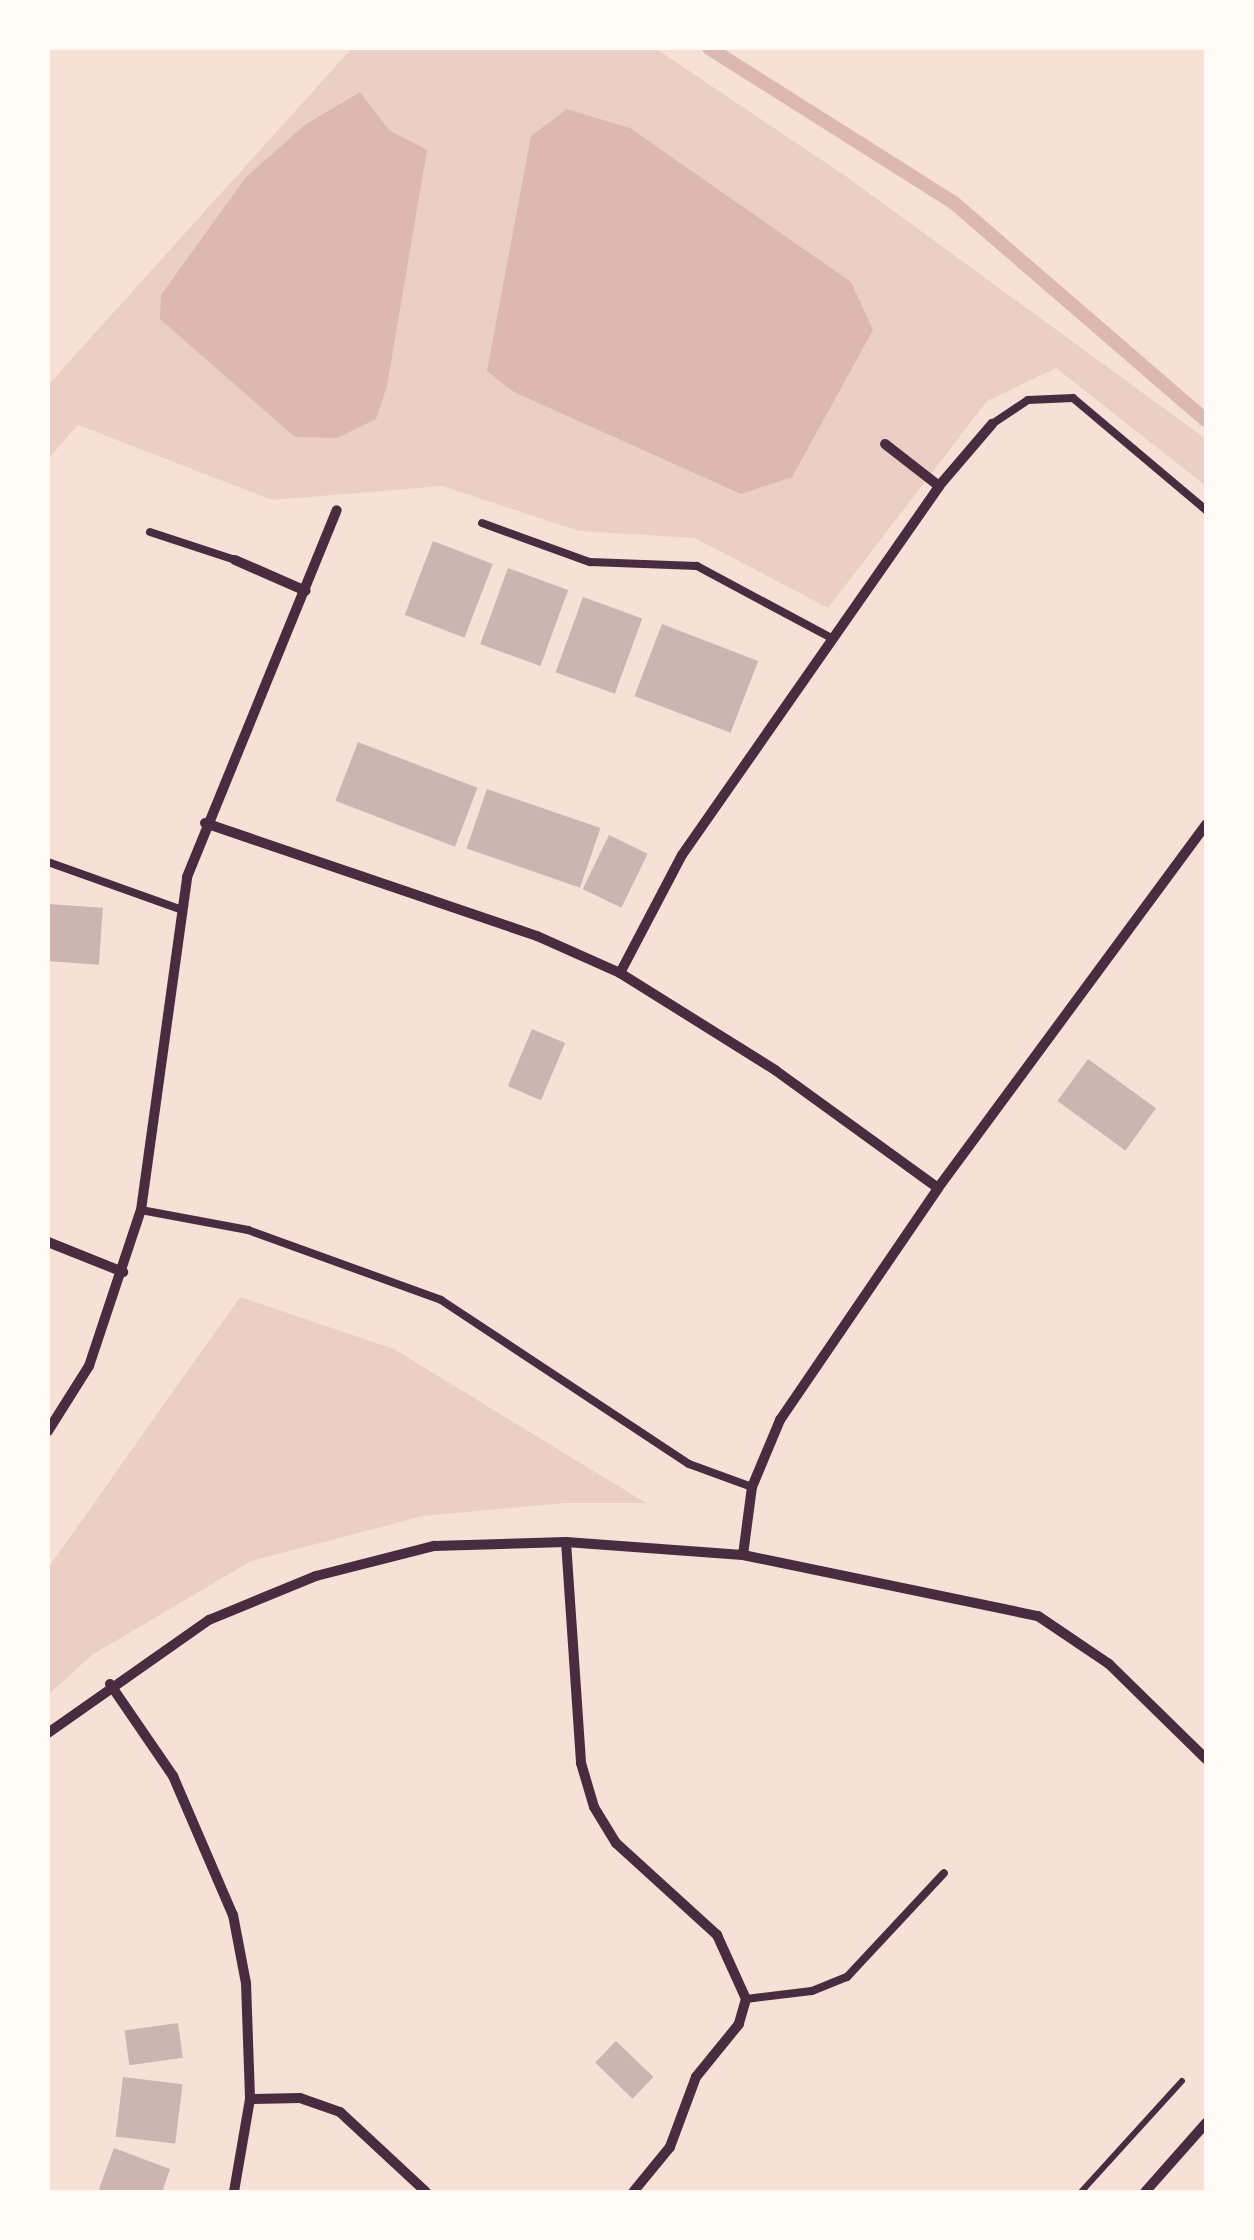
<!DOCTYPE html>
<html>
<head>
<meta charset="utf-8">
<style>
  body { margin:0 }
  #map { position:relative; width:1254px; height:2240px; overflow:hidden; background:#f7e1d7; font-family:"DM Sans",sans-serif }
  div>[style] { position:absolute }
  .green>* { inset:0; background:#ebcfc5 }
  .water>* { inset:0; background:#dcb8b0 }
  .stream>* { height:14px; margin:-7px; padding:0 7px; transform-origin:7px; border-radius:7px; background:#dcb8b0 }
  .building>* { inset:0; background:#ccb4b1; transform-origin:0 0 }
  .path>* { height:6px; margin:-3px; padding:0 3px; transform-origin:3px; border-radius:3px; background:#4a2c40 }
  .service>* { height:8px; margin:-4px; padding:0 4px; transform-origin:4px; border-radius:4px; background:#4a2c40 }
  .minor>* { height:10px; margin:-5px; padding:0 5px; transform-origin:5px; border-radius:5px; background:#4a2c40 }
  span { translate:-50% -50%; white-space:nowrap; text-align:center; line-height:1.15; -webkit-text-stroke:8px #fffaf5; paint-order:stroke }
  .frame { position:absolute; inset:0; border:50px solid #fffaf5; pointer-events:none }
</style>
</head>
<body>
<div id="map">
  <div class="green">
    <i style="clip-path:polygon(evenodd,352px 48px,655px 48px,847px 177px,1206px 439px,1206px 486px,1056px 368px,987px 401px,828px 608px,695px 538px,579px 531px,442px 486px,272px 500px,78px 425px,48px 459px,48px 385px,352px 48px,360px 92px,389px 130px,306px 124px,360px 92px)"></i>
    <i style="clip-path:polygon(240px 1297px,394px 1349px,646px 1503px,565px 1503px,423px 1516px,251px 1561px,92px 1655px,50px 1693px,48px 1568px)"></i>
  </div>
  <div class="water">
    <i style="clip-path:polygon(360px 92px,389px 130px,427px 150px,387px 386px,376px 419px,337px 438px,295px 437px,160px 319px,161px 295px,246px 177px,306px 124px)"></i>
    <i style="clip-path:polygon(567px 109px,630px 128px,851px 282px,873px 330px,792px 477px,741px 494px,514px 392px,487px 371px,531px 136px)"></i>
  </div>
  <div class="stream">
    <i style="left:709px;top:48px;width:289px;rotate:32.3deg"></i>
    <i style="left:953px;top:202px;width:334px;rotate:40.8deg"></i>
  </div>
  <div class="building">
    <i style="left:433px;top:541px;width:64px;height:79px;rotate:21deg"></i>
    <i style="left:508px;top:568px;width:64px;height:81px;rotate:20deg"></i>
    <i style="left:583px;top:597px;width:63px;height:80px;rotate:20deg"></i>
    <i style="left:662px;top:624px;width:103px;height:77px;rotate:21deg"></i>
    <i style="left:358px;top:742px;width:128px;height:63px;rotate:21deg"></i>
    <i style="left:487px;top:789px;width:120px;height:63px;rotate:19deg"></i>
    <i style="left:609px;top:835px;width:43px;height:60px;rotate:26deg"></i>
    <i style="left:48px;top:904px;width:55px;height:57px;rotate:4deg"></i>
    <i style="left:532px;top:1029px;width:36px;height:62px;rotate:23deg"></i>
    <i style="left:1088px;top:1059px;width:84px;height:52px;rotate:36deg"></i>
    <i style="left:178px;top:2023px;width:35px;height:54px;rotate:82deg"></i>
    <i style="left:616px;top:2041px;width:52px;height:30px;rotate:44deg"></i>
    <i style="left:123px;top:2077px;width:60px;height:60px;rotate:7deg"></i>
    <i style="clip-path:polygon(114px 2148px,170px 2169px,162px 2192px,98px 2192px)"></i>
  </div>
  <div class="path">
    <i style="left:1081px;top:2192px;width:150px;rotate:-47.7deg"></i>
  </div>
  <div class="service">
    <i style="left:992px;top:424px;width:43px;rotate:-33.7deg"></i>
    <i style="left:1028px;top:400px;width:45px;rotate:-2.5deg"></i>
    <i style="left:1073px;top:398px;width:174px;rotate:40.1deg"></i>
    <i style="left:482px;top:523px;width:115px;rotate:19.9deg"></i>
    <i style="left:590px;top:562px;width:107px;rotate:2.1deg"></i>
    <i style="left:697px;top:566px;width:152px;rotate:28.2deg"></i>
    <i style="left:150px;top:532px;width:89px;rotate:18.2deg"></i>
    <i style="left:48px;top:862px;width:139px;rotate:19.7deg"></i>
    <i style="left:141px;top:1210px;width:109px;rotate:10.6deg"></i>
    <i style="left:248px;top:1230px;width:205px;rotate:19.9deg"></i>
    <i style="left:441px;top:1300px;width:297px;rotate:33.5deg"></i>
    <i style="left:689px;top:1464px;width:67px;rotate:20.1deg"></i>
    <i style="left:746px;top:1999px;width:66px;rotate:-6.9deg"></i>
    <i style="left:812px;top:1991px;width:38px;rotate:-22deg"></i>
    <i style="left:847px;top:1977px;width:142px;rotate:-47deg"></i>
  </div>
  <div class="minor">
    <i style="left:885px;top:444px;width:68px;rotate:37.9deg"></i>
    <i style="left:235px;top:560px;width:77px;rotate:23.6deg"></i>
    <i style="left:205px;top:823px;width:351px;rotate:18.8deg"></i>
    <i style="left:537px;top:936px;width:91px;rotate:24deg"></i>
    <i style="left:620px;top:973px;width:183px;rotate:32deg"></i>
    <i style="left:775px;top:1070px;width:201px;rotate:35.9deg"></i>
    <i style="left:620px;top:973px;width:133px;rotate:-62.3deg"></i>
    <i style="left:682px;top:855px;width:450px;rotate:-55.1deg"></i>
    <i style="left:939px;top:486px;width:82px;rotate:-49.5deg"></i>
    <i style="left:48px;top:1242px;width:81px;rotate:21.8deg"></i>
    <i style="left:48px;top:1431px;width:77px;rotate:-57.8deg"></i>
    <i style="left:89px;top:1366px;width:164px;rotate:-71.6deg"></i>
    <i style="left:141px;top:1210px;width:336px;rotate:-82.1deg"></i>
    <i style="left:187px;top:877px;width:396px;rotate:-67.8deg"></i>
    <i style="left:566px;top:1542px;width:222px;rotate:86.1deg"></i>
    <i style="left:581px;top:1763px;width:46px;rotate:73.5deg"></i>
    <i style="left:594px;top:1807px;width:42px;rotate:58.6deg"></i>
    <i style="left:616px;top:1843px;width:137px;rotate:42.3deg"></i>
    <i style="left:717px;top:1935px;width:70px;rotate:65.6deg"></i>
    <i style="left:746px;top:1999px;width:26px;rotate:106deg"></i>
    <i style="left:739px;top:2024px;width:68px;rotate:129.1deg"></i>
    <i style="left:696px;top:2077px;width:75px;rotate:110.4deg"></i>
    <i style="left:670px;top:2147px;width:58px;rotate:129.4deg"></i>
    <i style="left:743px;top:1555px;width:69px;rotate:-82.5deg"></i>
    <i style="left:752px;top:1487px;width:73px;rotate:-67.3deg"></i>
    <i style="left:780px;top:1420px;width:281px;rotate:-55.7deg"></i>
    <i style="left:938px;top:1188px;width:452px;rotate:-53.6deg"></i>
    <i style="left:110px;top:1684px;width:112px;rotate:55.6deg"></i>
    <i style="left:173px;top:1776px;width:151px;rotate:66.7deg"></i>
    <i style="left:233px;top:1915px;width:69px;rotate:79.2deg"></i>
    <i style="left:246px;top:1983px;width:116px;rotate:88deg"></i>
    <i style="left:250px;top:2099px;width:94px;rotate:99.8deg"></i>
    <i style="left:48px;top:1733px;width:197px;rotate:-35.1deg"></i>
    <i style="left:209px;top:1620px;width:116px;rotate:-22.4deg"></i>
    <i style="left:316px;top:1576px;width:122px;rotate:-14.3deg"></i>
    <i style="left:434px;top:1546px;width:132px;rotate:-1.7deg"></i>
    <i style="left:566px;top:1542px;width:177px;rotate:4.2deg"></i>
    <i style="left:743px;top:1555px;width:301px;rotate:11.7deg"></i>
    <i style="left:1038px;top:1616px;width:86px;rotate:34.1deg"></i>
    <i style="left:1109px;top:1664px;width:136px;rotate:44.4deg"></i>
    <i style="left:250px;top:2099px;width:50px;rotate:-1.1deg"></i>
    <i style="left:300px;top:2098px;width:42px;rotate:19.3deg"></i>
    <i style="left:340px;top:2112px;width:117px;rotate:42.9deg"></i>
    <i style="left:1145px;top:2192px;width:92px;rotate:-48.5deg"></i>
  </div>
  <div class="frame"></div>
</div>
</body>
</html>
